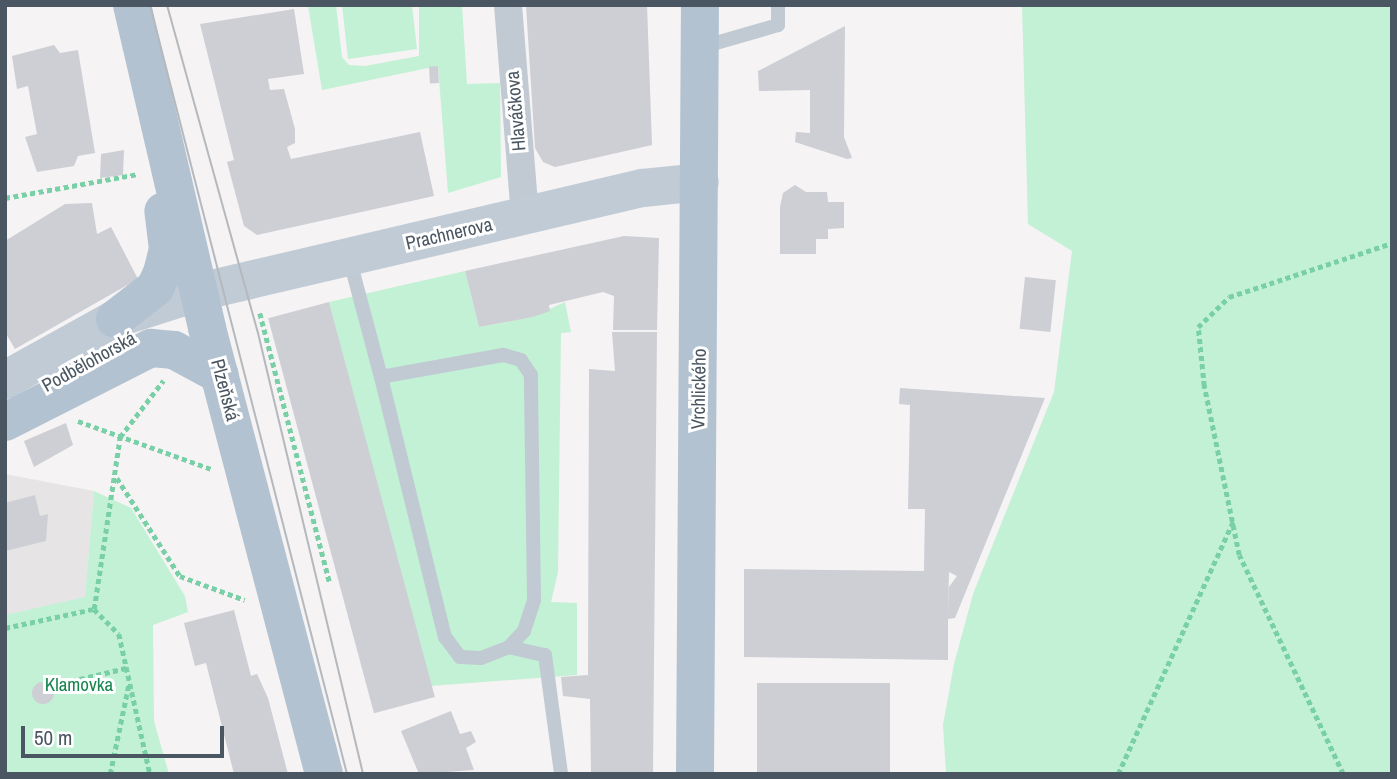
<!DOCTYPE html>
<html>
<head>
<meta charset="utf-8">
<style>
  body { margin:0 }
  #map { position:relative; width:1397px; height:779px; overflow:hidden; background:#f5f3f3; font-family:"Archivo Narrow",sans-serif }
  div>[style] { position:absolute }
  .education>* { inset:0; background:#e6e4e5 }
  .green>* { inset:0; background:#c3f1d5 }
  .building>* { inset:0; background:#cdcfd5; transform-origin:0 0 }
  .round { border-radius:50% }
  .path>* { height:4.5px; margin-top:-2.25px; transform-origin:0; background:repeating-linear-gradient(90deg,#7ad0a6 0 5px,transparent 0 8.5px) }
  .service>* { height:14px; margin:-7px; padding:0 7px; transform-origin:7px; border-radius:7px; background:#c1cad2 }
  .minor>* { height:28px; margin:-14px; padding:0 14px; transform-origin:14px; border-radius:14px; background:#c1cad2 }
  .secondary>* { height:38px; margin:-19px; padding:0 19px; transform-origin:19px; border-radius:19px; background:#c1cbd6 }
  .primary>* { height:38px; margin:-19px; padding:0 19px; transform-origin:19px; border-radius:19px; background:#b3c2d1 }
  .tram>* { height:2px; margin:-1px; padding:0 1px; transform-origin:1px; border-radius:1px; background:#b5b8bd }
  span { translate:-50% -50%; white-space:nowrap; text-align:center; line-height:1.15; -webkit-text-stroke:6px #fff; paint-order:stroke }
  .street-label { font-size:19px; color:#4a5661 }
  .park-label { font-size:19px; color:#17864f }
  .frame { position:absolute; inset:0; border:7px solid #4a5661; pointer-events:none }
  .scale { position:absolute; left:21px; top:726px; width:203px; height:32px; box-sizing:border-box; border:4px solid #4a5661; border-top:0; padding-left:9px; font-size:21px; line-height:24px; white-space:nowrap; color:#4a5661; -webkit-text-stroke:5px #fff; paint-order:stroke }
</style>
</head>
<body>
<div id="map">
  <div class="education">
    <i style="clip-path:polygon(5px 474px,94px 491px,85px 598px,5px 615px)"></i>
  </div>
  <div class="green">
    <i style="clip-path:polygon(336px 5px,342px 57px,349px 65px,365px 66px,419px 56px,419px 5px,462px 5px,467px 84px,500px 83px,501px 177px,448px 193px,438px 66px,322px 90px,308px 6px)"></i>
    <i style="clip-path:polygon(342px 5px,412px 5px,417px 49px,348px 59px)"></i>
    <i style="clip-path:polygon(1022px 5px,1392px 5px,1392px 774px,946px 774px,943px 725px,954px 664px,973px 594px,1054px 392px,1072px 251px,1028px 224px)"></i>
    <i style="clip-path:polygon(465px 271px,479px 327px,532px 317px,565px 302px,571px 332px,561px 333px,558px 572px,551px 602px,577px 603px,577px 675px,430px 686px,329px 302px)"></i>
    <i style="clip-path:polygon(94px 491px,131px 508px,185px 596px,188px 612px,153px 625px,154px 721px,169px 774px,5px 774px,5px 615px,85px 597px)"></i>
  </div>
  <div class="building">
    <i style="clip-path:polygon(526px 5px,647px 5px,652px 145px,555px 167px,543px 162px,535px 148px)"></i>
    <i style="clip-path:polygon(294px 9px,304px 74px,268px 79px,270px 90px,284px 89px,295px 129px,295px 143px,287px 147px,291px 159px,420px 132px,434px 196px,257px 235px,244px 226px,227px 162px,234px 160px,200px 24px)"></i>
    <i style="clip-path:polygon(845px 26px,844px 137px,852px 158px,847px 159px,795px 142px,796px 132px,810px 133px,810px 90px,759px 91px,758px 71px)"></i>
    <i style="clip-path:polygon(54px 45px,60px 53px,78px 50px,95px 153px,78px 156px,74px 166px,37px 172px,25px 137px,37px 134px,28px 86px,17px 89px,12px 56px)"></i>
    <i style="left:438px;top:66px;width:17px;height:9px;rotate:87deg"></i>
    <i style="clip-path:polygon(124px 150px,123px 175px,100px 178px,101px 154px)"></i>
    <i style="clip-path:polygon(795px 185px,806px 192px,827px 192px,828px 202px,844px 202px,844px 228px,828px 229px,828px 239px,816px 239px,816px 254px,780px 254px,780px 207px,783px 193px)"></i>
    <i style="clip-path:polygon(92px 203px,97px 234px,111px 227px,138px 279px,15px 349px,5px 332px,5px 241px,65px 204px)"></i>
    <i style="clip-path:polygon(624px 236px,659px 238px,657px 330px,613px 330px,614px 296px,603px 292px,549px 305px,550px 311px,533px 317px,479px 327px,465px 271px)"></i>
    <i style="left:1025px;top:277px;width:31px;height:52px;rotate:6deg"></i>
    <i style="left:329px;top:302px;width:409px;height:63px;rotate:75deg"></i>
    <i style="clip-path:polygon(612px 332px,657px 332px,653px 774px,591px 774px,590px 699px,563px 696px,561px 677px,588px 675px,589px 369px,615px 371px)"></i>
    <i style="clip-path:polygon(evenodd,900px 388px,1045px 398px,955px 618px,948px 619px,948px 660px,744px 657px,744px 569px,924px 571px,925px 509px,908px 509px,910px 405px,899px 404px,900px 388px,949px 572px,957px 576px,949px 587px,948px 619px,949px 572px)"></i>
    <i style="clip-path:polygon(66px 423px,73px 445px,34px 467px,24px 441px)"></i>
    <i style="clip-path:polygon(35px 495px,40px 516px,48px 514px,46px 541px,5px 551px,5px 503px)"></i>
    <i style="clip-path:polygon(234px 610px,251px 676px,257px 674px,268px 698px,288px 774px,234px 774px,206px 663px,195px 666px,184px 623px)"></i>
    <i class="round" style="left:32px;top:682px;width:22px;height:22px"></i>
    <i style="left:757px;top:683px;width:133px;height:91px"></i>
    <i style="clip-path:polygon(451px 711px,460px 734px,471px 731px,476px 742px,466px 748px,474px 770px,419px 774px,401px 731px)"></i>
  </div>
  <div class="path">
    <i style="left:5px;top:198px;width:136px;rotate:-10.2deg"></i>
    <i style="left:260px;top:313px;width:279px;rotate:75.5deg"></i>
    <i style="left:78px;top:421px;width:141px;rotate:19.8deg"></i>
    <i style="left:117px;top:478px;width:117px;rotate:57.3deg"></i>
    <i style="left:180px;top:576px;width:69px;rotate:20.3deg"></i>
    <i style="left:94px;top:609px;width:35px;rotate:45deg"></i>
    <i style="left:119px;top:634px;width:143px;rotate:77.5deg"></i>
    <i style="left:5px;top:628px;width:91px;rotate:-12.1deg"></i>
    <i style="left:94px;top:609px;width:174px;rotate:-81.4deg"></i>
    <i style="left:120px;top:437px;width:71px;rotate:-52.5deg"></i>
    <i style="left:55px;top:685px;width:73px;rotate:-13.5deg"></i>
    <i style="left:110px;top:774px;width:93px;rotate:-78.2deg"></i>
    <i style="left:1118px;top:774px;width:280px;rotate:-65.5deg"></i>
    <i style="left:1343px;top:774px;width:242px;rotate:-115.4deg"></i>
    <i style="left:1239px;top:555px;width:173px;rotate:-101.7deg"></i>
    <i style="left:1204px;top:386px;width:59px;rotate:-95.8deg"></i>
    <i style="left:1198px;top:327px;width:43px;rotate:-44.1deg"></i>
    <i style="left:1229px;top:297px;width:172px;rotate:-18.3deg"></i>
  </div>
  <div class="service">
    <i style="left:702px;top:47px;width:79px;rotate:-16.1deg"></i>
    <i style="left:778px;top:25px;width:20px;rotate:-90deg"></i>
    <i style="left:349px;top:257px;width:124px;rotate:75.1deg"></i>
    <i style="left:509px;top:647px;width:22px;rotate:-47deg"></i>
    <i style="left:524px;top:631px;width:33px;rotate:-72deg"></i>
    <i style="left:534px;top:600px;width:225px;rotate:-90.8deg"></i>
    <i style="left:531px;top:375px;width:18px;rotate:-124deg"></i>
    <i style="left:521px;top:360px;width:19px;rotate:-164deg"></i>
    <i style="left:503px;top:355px;width:124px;rotate:169.8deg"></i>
    <i style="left:381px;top:377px;width:268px;rotate:76.2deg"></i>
    <i style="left:445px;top:637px;width:25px;rotate:53deg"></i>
    <i style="left:460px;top:657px;width:21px;rotate:3deg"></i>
    <i style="left:481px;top:658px;width:30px;rotate:-21deg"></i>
    <i style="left:509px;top:647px;width:37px;rotate:13deg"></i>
    <i style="left:545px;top:655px;width:120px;rotate:82.3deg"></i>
  </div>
  <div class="minor">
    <i style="left:508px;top:5px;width:213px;rotate:85.4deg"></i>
  </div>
  <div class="secondary">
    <i style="left:5px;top:380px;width:126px;rotate:-29deg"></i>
    <i style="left:115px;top:319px;width:88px;rotate:-17.8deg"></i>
    <i style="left:199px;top:292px;width:456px;rotate:-13.2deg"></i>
    <i style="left:643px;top:188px;width:57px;rotate:-6deg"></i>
  </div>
  <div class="primary">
    <i style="left:132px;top:5px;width:332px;rotate:76.9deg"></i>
    <i style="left:207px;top:328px;width:461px;rotate:75.3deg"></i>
    <i style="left:115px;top:319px;width:51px;rotate:-37.8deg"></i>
    <i style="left:155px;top:288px;width:17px;rotate:-65deg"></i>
    <i style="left:162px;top:273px;width:25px;rotate:-76deg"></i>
    <i style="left:168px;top:249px;width:38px;rotate:-97deg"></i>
    <i style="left:5px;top:422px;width:164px;rotate:-26.9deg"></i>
    <i style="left:151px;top:348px;width:23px;rotate:5deg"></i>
    <i style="left:174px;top:350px;width:52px;rotate:28.5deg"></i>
    <i style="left:695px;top:774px;width:769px;rotate:-89.63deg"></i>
  </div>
  <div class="tram">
    <i style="left:150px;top:5px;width:794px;rotate:75.63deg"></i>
    <i style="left:167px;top:5px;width:340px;rotate:74.5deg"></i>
    <i style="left:258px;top:333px;width:453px;rotate:76.6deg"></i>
  </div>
  <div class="street-label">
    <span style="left:516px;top:111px;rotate:-95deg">Hlaváčkova</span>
    <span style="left:449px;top:234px;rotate:-13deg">Prachnerova</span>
    <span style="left:89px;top:362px;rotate:-29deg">Podbělohorská</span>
    <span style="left:699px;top:389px;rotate:-89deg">Vrchlického</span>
    <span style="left:225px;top:390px;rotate:75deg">Plzeňská</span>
  </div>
  <div class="park-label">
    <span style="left:79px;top:685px">Klamovka</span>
  </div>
  <div class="frame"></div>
  <div class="scale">50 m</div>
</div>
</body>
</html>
